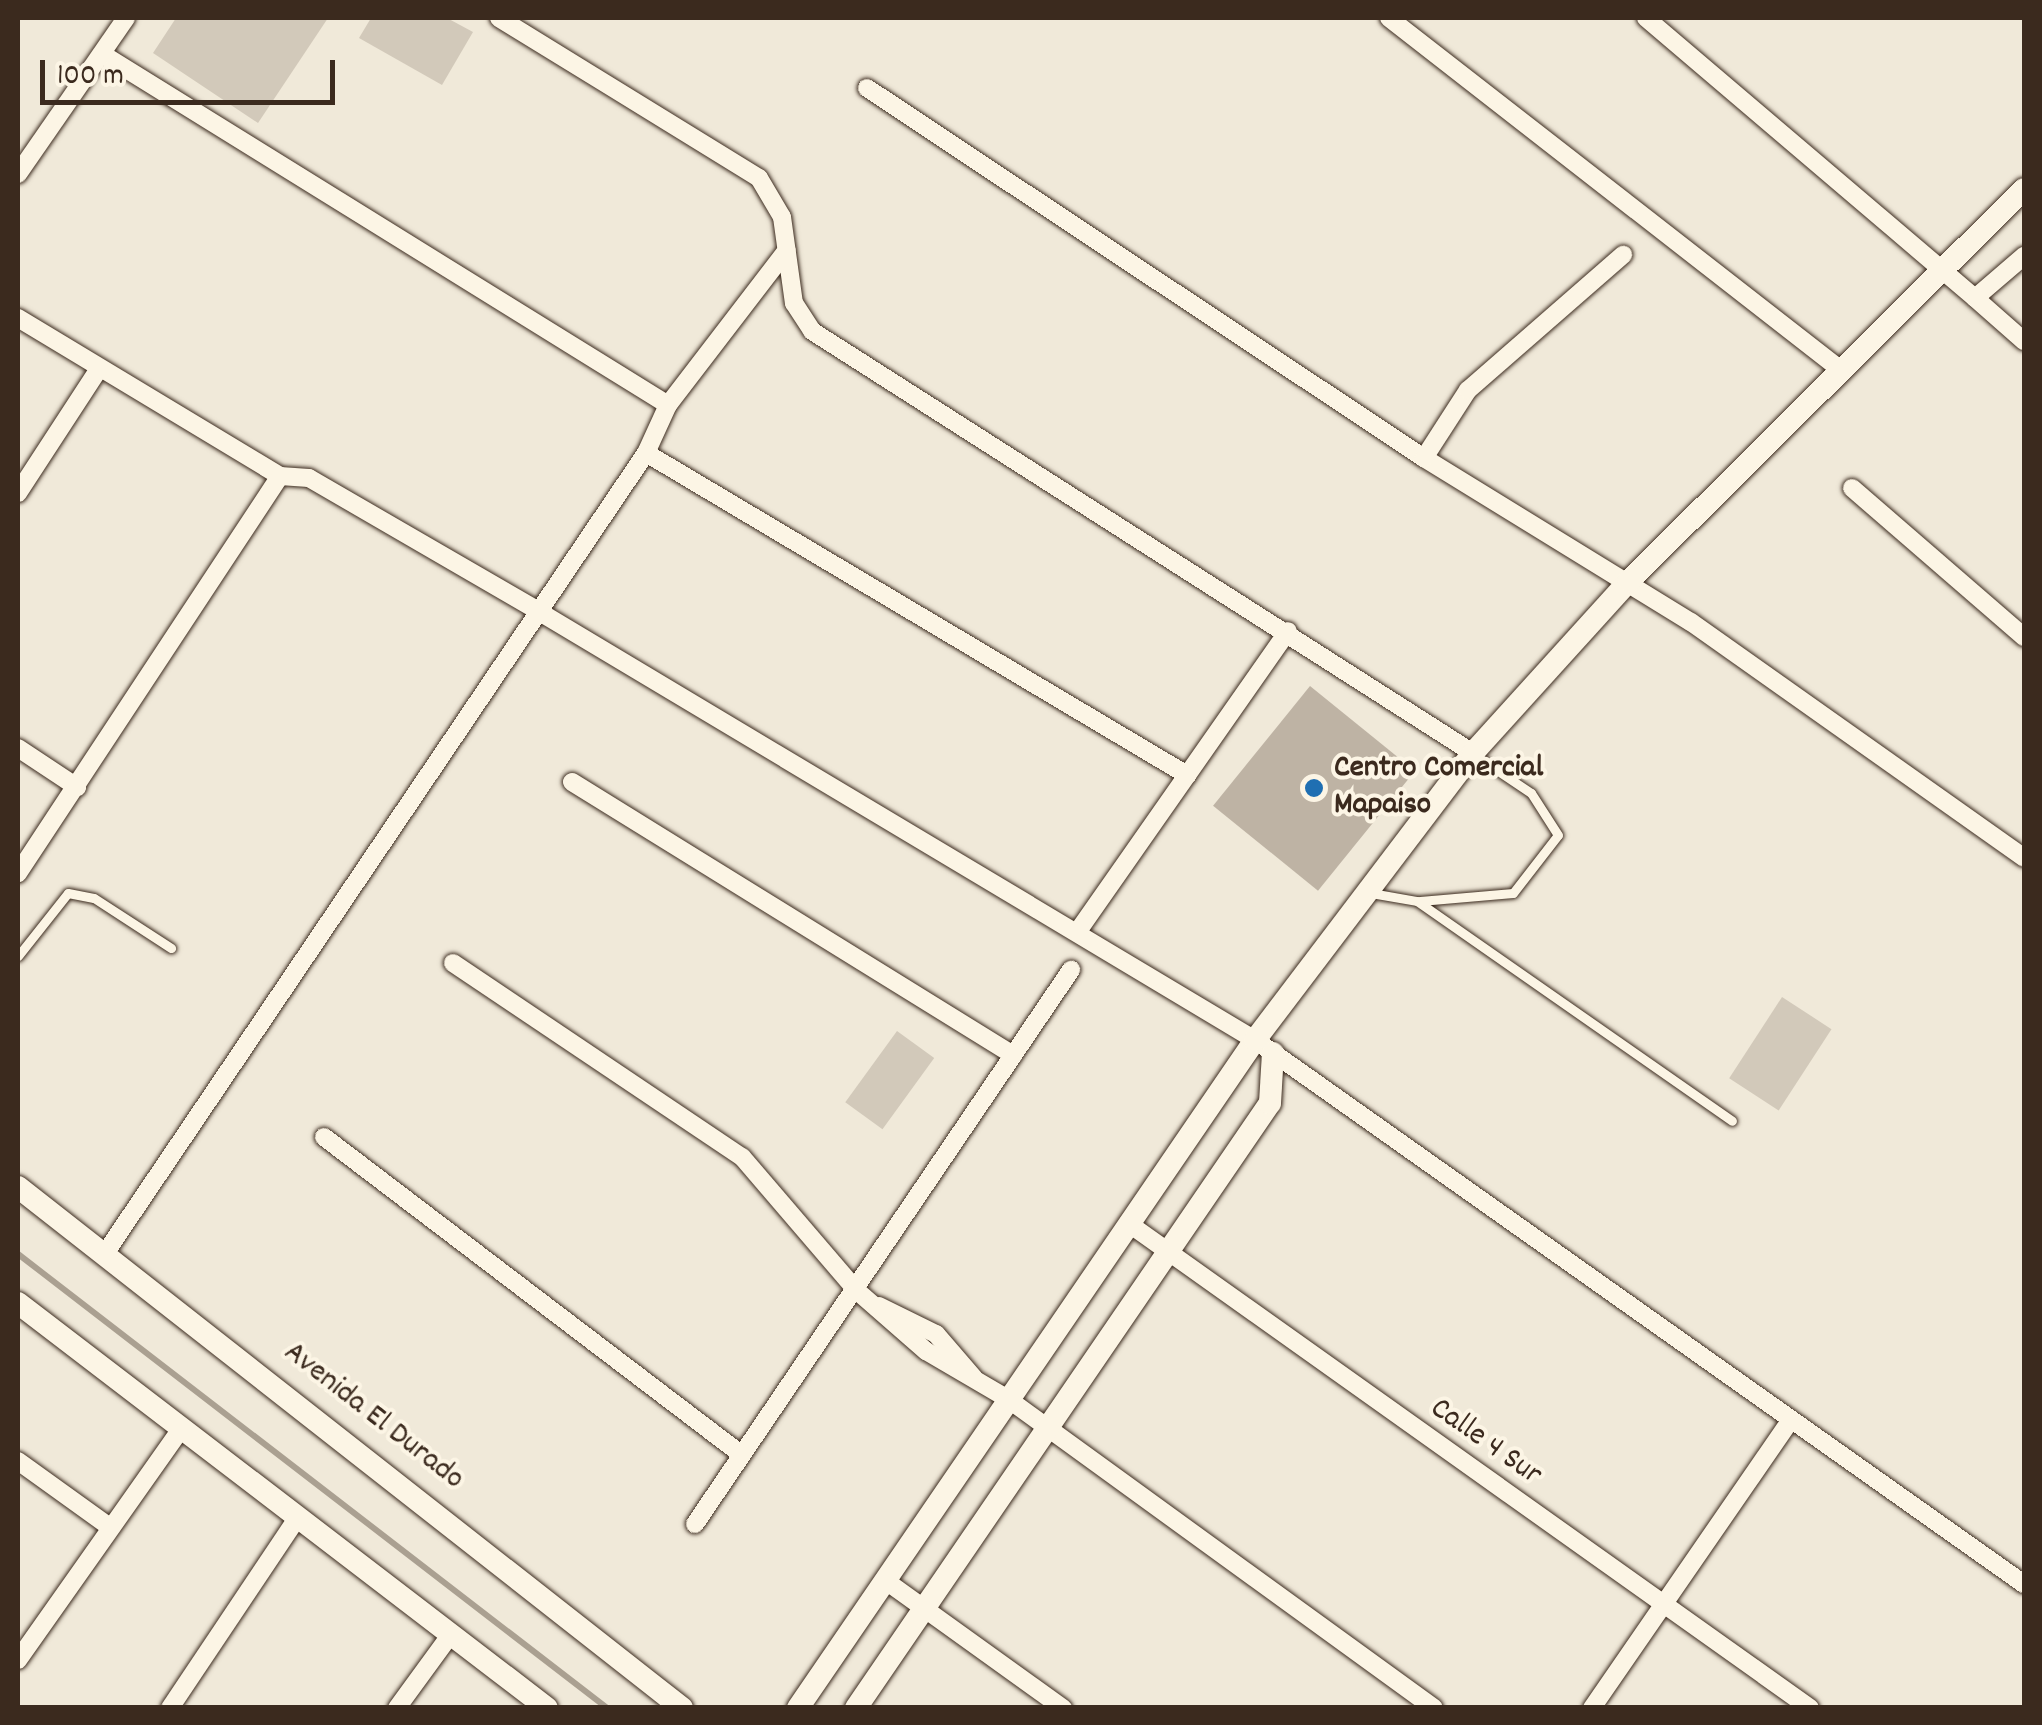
<!DOCTYPE html>
<html>
<head>
<meta charset="utf-8">
<style>
  body { margin:0 }
  #map { position:relative; width:2042px; height:1725px; overflow:hidden; background:#f0e9d9; font-family:Dekko,sans-serif }
  div>[style] { position:absolute }
  .green>* { inset:0; background:#d2c9ba; transform-origin:0 0 }
  .stream>* { height:6px; margin:-3px; padding:0 3px; transform-origin:3px; border-radius:3px; background:#aaa091 }
  .building>* { inset:0; background:#beb3a4; transform-origin:0 0 }
  .roads { filter:drop-shadow(0 0 2px #3b2a1e) drop-shadow(0 0 2px #3b2a1e) }
  .lane>* { height:9px; margin:-4.5px; padding:0 4.5px; transform-origin:4.5px; border-radius:4.5px; background:#fcf5e5 }
  .street>* { height:18px; margin:-9px; padding:0 9px; transform-origin:9px; border-radius:9px; background:#fcf5e5 }
  .secondary>* { height:22px; margin:-11px; padding:0 11px; transform-origin:11px; border-radius:11px; background:#fcf5e5 }
  .dots>* { width:28px; height:28px; translate:-50% -50%; box-sizing:border-box; border:5px solid #fcf5e5; border-radius:50% }
  span { translate:-50% -50%; white-space:nowrap; text-align:center; line-height:1.15; -webkit-text-stroke:8px #fcf5e5; paint-order:stroke }
  .poi-label { font-size:32px; color:#3b2a1e; font-weight:700 }
  .left { translate:0 -50%; text-align:left }
  .street-label { font-size:32px; color:#3b2a1e }
  .frame { position:absolute; inset:0; border:20px solid #3b2a1e; pointer-events:none }
  .scale { position:absolute; left:40px; top:60px; width:295px; height:45px; box-sizing:border-box; border:5px solid #3b2a1e; border-top:0; padding-left:12px; font-size:30px; line-height:35px; white-space:nowrap; color:#3b2a1e; -webkit-text-stroke:8px #fcf5e5; paint-order:stroke }
</style>
</head>
<body>
<div id="map">
  <div class="green">
    <i style="clip-path:polygon(176px 18px,328px 18px,258px 123px,153px 53px)"></i>
    <i style="clip-path:polygon(371px 18px,447px 18px,473px 32px,442px 85px,359px 38px)"></i>
    <i style="left:1782px;top:997px;width:59px;height:97px;rotate:33deg"></i>
    <i style="left:897px;top:1031px;width:46px;height:88px;rotate:36deg"></i>
  </div>
  <div class="stream">
    <i style="left:18px;top:1254px;width:744px;rotate:37.62deg"></i>
  </div>
  <div class="building">
    <i style="left:1310px;top:686px;width:135px;height:154px;rotate:39deg"></i>
  </div>
  <div class="roads">
    <div class="lane">
      <i style="left:1371px;top:893px;width:47px;rotate:9.9deg"></i>
      <i style="left:1417px;top:901px;width:384px;rotate:34.9deg"></i>
      <i style="left:1420px;top:901px;width:93px;rotate:-4.9deg"></i>
      <i style="left:1513px;top:893px;width:73px;rotate:-52.2deg"></i>
      <i style="left:1558px;top:835px;width:50px;rotate:-122.7deg"></i>
      <i style="left:1531px;top:793px;width:70px;rotate:-146.1deg"></i>
      <i style="left:18px;top:956px;width:80px;rotate:-51.6deg"></i>
      <i style="left:68px;top:893px;width:26px;rotate:11deg"></i>
      <i style="left:94px;top:898px;width:92px;rotate:33deg"></i>
    </div>
    <div class="street">
      <i style="left:499px;top:18px;width:305px;rotate:31.6deg"></i>
      <i style="left:759px;top:178px;width:45px;rotate:59.5deg"></i>
      <i style="left:782px;top:217px;width:87px;rotate:82.1deg"></i>
      <i style="left:794px;top:303px;width:33px;rotate:57deg"></i>
      <i style="left:812px;top:331px;width:784px;rotate:32.56deg"></i>
      <i style="left:1389px;top:18px;width:573px;rotate:37.91deg"></i>
      <i style="left:1646px;top:18px;width:432px;rotate:40.4deg"></i>
      <i style="left:1975px;top:298px;width:65px;rotate:-40.6deg"></i>
      <i style="left:102px;top:54px;width:666px;rotate:31.8deg"></i>
      <i style="left:867px;top:88px;width:669px;rotate:33.6deg"></i>
      <i style="left:1424px;top:458px;width:313px;rotate:31.6deg"></i>
      <i style="left:1691px;top:622px;width:408px;rotate:35.3deg"></i>
      <i style="left:18px;top:174px;width:190px;rotate:-55.3deg"></i>
      <i style="left:1975px;top:298px;width:65px;rotate:41.3deg"></i>
      <i style="left:18px;top:318px;width:306px;rotate:31.1deg"></i>
      <i style="left:280px;top:476px;width:476px;rotate:123.4deg"></i>
      <i style="left:646px;top:453px;width:630px;rotate:30.76deg"></i>
      <i style="left:1424px;top:458px;width:81px;rotate:-57.1deg"></i>
      <i style="left:1468px;top:390px;width:206px;rotate:-41.1deg"></i>
      <i style="left:280px;top:476px;width:29px;rotate:4deg"></i>
      <i style="left:309px;top:478px;width:265px;rotate:30.1deg"></i>
      <i style="left:538px;top:611px;width:836px;rotate:30.89deg"></i>
      <i style="left:1255px;top:1040px;width:942px;rotate:35.28deg"></i>
      <i style="left:1852px;top:488px;width:228px;rotate:40.9deg"></i>
      <i style="left:18px;top:493px;width:145px;rotate:-56.9deg"></i>
      <i style="left:18px;top:748px;width:71px;rotate:33.5deg"></i>
      <i style="left:572px;top:782px;width:519px;rotate:31.76deg"></i>
      <i style="left:1078px;top:931px;width:366px;rotate:-55deg"></i>
      <i style="left:453px;top:963px;width:348px;rotate:33.9deg"></i>
      <i style="left:742px;top:1157px;width:175px;rotate:49.4deg"></i>
      <i style="left:856px;top:1290px;width:93px;rotate:41.1deg"></i>
      <i style="left:926px;top:1351px;width:95px;rotate:30.3deg"></i>
      <i style="left:1008px;top:1399px;width:526px;rotate:35.96deg"></i>
      <i style="left:324px;top:1137px;width:525px;rotate:37.26deg"></i>
      <i style="left:1128px;top:1223px;width:837px;rotate:35.42deg"></i>
      <i style="left:106px;top:1252px;width:964px;rotate:-55.95deg"></i>
      <i style="left:646px;top:453px;width:53px;rotate:-65.4deg"></i>
      <i style="left:668px;top:405px;width:195px;rotate:-52.5deg"></i>
      <i style="left:879px;top:1306px;width:64px;rotate:26.2deg"></i>
      <i style="left:936px;top:1334px;width:58px;rotate:49.2deg"></i>
      <i style="left:18px;top:1461px;width:113px;rotate:35.7deg"></i>
      <i style="left:695px;top:1524px;width:670px;rotate:-55.84deg"></i>
      <i style="left:886px;top:1581px;width:218px;rotate:35.7deg"></i>
      <i style="left:18px;top:1660px;width:283px;rotate:-54.8deg"></i>
      <i style="left:170px;top:1708px;width:226px;rotate:-56.2deg"></i>
      <i style="left:397px;top:1708px;width:87px;rotate:-53.9deg"></i>
      <i style="left:1592px;top:1708px;width:347px;rotate:-55.4deg"></i>
    </div>
    <div class="secondary">
      <i style="left:18px;top:1187px;width:844px;rotate:38.12deg"></i>
      <i style="left:18px;top:1303px;width:666px;rotate:37.44deg"></i>
      <i style="left:798px;top:1708px;width:809px;rotate:-55.62deg"></i>
      <i style="left:1255px;top:1040px;width:360px;rotate:-52.8deg"></i>
      <i style="left:1473px;top:753px;width:232px;rotate:-47.8deg"></i>
      <i style="left:1629px;top:581px;width:556px;rotate:-44.78deg"></i>
      <i style="left:856px;top:1708px;width:733px;rotate:-55.62deg"></i>
      <i style="left:1270px;top:1103px;width:50px;rotate:-86.6deg"></i>
    </div>
  </div>
  <div class="dots">
    <i style="left:1314px;top:788px;background:#1f6fb2"></i>
  </div>
  <div class="poi-label">
    <span class="left" style="left:1334px;top:788px">Centro Comercial<br>Mapaiso</span>
  </div>
  <div class="street-label">
    <span style="left:373px;top:1417px;rotate:38deg">Avenida El Durado</span>
    <span style="left:1485px;top:1443px;rotate:35deg">Calle 4 Sur</span>
  </div>
  <div class="frame"></div>
  <div class="scale">100 m</div>
</div>
</body>
</html>
